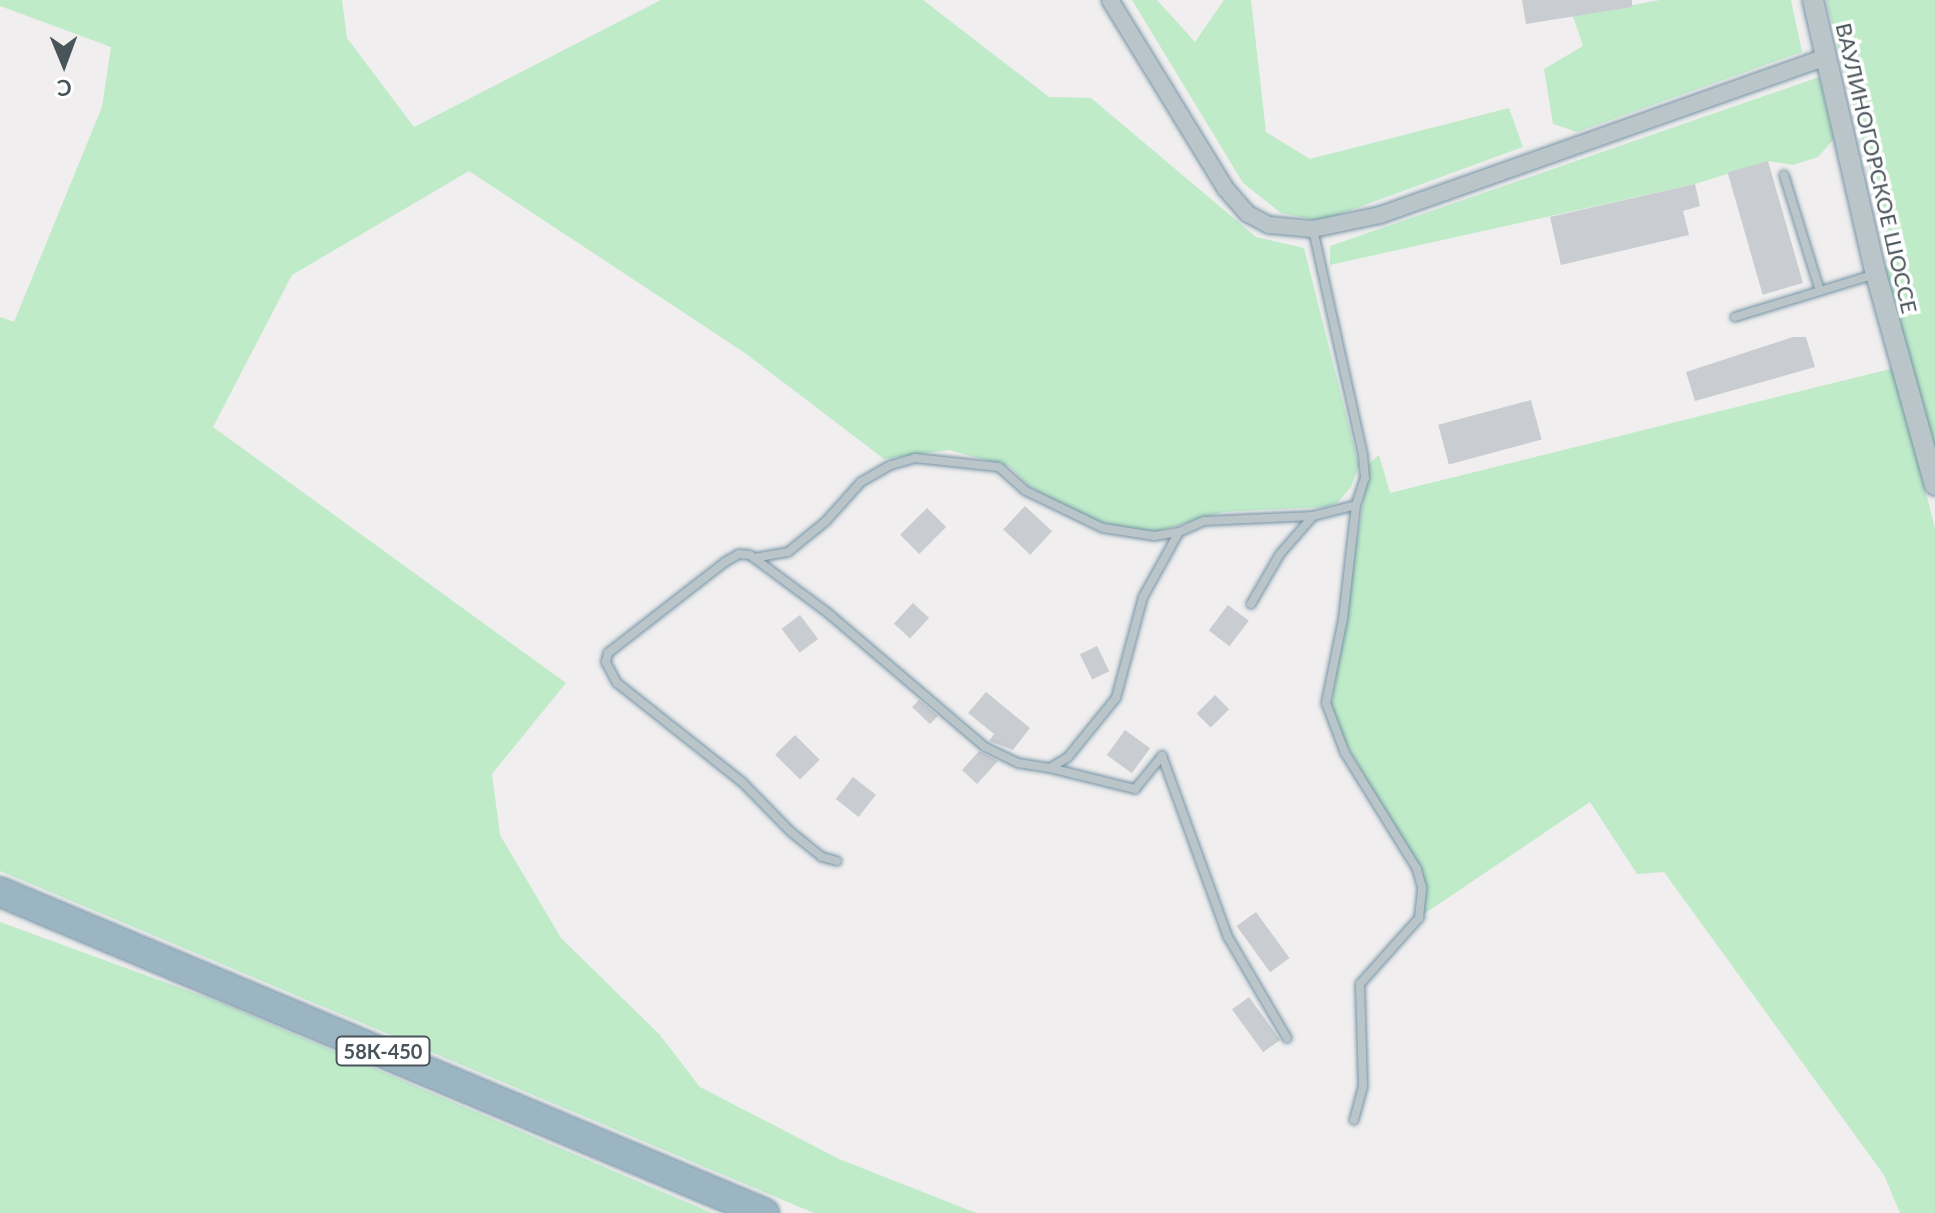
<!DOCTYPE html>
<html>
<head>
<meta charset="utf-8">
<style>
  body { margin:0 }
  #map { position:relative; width:1935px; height:1213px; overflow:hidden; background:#f0eeee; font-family:Lato,sans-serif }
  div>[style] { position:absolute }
  .green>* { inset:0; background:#bfebc9 }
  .building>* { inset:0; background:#c9ccd0; transform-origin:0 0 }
  .roads { filter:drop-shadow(0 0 2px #7493a5) drop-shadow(0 0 2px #7493a5) }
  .service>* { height:8px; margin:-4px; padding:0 4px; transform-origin:4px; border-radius:4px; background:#bac5ca }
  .minor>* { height:16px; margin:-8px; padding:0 8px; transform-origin:8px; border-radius:8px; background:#bac5ca }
  .tertiary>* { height:20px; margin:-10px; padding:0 10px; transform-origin:10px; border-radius:10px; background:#bac5ca }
  .trunk>* { height:28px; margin:-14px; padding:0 14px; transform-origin:14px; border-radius:14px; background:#9cb5c2 }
  span { translate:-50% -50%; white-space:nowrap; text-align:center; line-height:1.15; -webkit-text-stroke:7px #fff; paint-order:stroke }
  .shield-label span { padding:2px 6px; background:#fff; border:2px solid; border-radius:6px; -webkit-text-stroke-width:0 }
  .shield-label { font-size:20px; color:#48545a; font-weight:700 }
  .street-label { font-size:22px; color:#48545a }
  .north { position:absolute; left:24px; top:24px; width:80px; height:80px; -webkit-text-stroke:6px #fff; paint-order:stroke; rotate:179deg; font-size:22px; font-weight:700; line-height:32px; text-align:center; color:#48545a }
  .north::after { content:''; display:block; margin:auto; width:28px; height:36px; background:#48545a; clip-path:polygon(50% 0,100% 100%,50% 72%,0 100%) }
</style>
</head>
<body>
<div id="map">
  <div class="green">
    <i style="clip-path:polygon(0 0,342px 0,347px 38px,414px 127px,661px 0,923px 0,1049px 97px,1091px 98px,1256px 237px,1304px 248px,1359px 466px,1351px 487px,1337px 503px,1325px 507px,1223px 512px,1152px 533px,1090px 520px,1030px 487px,1010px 467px,949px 450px,884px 459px,745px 353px,469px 171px,292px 275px,213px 427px,566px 683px,492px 774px,500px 835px,561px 938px,659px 1034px,700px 1087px,839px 1159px,976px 1213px,814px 1213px,0 871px,0 317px,14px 322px,102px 107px,111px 47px,0 6px)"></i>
    <i style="clip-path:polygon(1132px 0,1157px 0,1195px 42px,1224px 0,1251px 0,1266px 132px,1310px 159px,1509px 108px,1523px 147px,1321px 221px,1281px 213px,1243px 183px)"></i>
    <i style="clip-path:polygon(1660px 0,1791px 0,1802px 52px,1577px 132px,1553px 124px,1544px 69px,1583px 46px,1573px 16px)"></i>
    <i style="clip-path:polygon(1826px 0,1935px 0,1935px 462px,1881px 268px,1895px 266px)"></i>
    <i style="clip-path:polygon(1819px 77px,1834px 139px,1818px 157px,1793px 165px,1768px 161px,1695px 184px,1330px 265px,1330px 246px)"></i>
    <i style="clip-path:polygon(1894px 368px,1935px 528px,1935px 1213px,1900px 1213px,1884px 1175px,1664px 872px,1637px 874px,1590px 802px,1421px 916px,1425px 883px,1330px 715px,1369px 464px,1379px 455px,1390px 493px)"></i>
    <i style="clip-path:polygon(0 922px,219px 1002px,712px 1213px,0 1213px)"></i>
  </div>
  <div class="building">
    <i style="clip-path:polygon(1522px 0,1632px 0,1632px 7px,1526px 24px)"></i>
    <i style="left:1768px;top:161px;width:127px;height:42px;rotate:74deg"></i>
    <i style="clip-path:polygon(1695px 184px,1700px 206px,1683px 211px,1689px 235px,1561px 265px,1550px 217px)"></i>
    <i style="clip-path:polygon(1793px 337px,1806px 337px,1815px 367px,1695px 401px,1686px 372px)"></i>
    <i style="left:1531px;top:400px;width:41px;height:96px;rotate:75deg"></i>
    <i style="left:1025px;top:506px;width:37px;height:32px;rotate:43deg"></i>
    <i style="left:927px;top:508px;width:27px;height:38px;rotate:45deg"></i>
    <i style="left:913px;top:603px;width:22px;height:28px;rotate:43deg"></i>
    <i style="left:1228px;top:605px;width:26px;height:32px;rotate:37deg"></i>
    <i style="left:800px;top:615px;width:30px;height:23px;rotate:53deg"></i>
    <i style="left:1097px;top:646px;width:28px;height:19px;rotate:64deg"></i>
    <i style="clip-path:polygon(986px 692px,1030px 728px,1013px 750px,989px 741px,994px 734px,968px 713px)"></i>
    <i style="left:1215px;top:695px;width:20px;height:26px;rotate:45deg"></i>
    <i style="clip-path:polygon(919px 700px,938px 716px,930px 724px,912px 707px)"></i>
    <i style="left:1125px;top:730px;width:31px;height:31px;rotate:36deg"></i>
    <i style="left:795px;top:735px;width:35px;height:28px;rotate:45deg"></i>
    <i style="clip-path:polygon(979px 751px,998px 761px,977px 784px,962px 770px)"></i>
    <i style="left:853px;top:777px;width:29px;height:28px;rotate:38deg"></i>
    <i style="left:1256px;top:912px;width:57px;height:24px;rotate:54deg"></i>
    <i style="left:1249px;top:997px;width:53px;height:21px;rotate:54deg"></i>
  </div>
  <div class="roads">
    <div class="service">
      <i style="left:1784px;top:175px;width:121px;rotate:72.8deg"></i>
      <i style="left:1735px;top:317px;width:147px;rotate:-17deg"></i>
      <i style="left:754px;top:558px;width:35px;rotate:-10deg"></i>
      <i style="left:788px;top:552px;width:49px;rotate:-39.2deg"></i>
      <i style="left:826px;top:521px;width:52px;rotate:-48.1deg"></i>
      <i style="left:861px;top:482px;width:34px;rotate:-30deg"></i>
      <i style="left:891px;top:465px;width:25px;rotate:-16deg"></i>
      <i style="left:915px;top:458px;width:84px;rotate:6.1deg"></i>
      <i style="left:999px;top:467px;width:36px;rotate:42deg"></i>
      <i style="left:1026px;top:491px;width:85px;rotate:25.7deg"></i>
      <i style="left:1103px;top:528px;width:52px;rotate:8.9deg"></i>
      <i style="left:1154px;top:536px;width:24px;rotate:-9deg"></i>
      <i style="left:1251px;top:604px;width:58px;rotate:-59.9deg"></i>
      <i style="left:1280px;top:554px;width:50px;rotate:-49deg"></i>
      <i style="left:1050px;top:768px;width:88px;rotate:13.9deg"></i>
      <i style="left:1135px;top:789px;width:43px;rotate:-50.7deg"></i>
      <i style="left:1162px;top:756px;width:193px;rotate:70deg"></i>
      <i style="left:1228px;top:937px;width:117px;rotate:59.7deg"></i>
      <i style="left:837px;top:861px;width:16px;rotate:-165deg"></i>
      <i style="left:822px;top:857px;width:40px;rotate:-141deg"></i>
      <i style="left:791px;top:832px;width:70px;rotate:-134.4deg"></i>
      <i style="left:742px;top:782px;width:159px;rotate:-141.6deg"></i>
      <i style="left:617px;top:683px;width:24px;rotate:-118deg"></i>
      <i style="left:606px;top:662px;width:9px;rotate:-77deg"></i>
      <i style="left:608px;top:653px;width:148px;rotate:-37.9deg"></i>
      <i style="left:725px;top:562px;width:16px;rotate:-30deg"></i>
      <i style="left:739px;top:554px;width:11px;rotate:5deg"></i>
      <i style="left:750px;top:555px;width:97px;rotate:36.6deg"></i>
      <i style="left:828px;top:613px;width:206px;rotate:40.5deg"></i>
      <i style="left:985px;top:747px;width:37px;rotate:26deg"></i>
      <i style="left:1018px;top:763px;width:32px;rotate:9deg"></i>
      <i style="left:1050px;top:768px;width:21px;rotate:-31deg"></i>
      <i style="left:1068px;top:757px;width:76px;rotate:-50.9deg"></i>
      <i style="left:1116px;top:698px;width:105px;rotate:-75deg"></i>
      <i style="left:1143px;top:597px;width:74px;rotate:-61deg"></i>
      <i style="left:1179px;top:532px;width:27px;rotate:-24deg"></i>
      <i style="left:1204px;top:521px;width:109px;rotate:-2.6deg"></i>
      <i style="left:1313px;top:516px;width:44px;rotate:-14.3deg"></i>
      <i style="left:1356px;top:505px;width:28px;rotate:-72deg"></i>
      <i style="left:1365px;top:478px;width:23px;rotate:-95deg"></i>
      <i style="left:1363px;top:455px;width:231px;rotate:-102.5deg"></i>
      <i style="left:1354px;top:1120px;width:35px;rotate:-75deg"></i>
      <i style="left:1363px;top:1086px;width:102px;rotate:-91.7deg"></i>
      <i style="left:1360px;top:984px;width:89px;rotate:-48.2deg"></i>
      <i style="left:1419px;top:918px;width:31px;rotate:-84deg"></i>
      <i style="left:1422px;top:887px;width:19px;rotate:-106deg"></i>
      <i style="left:1417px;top:869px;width:137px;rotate:-121.8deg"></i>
      <i style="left:1345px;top:753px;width:53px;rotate:-110.8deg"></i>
      <i style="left:1326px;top:703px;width:86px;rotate:-78.6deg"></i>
      <i style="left:1343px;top:619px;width:115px;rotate:-83.5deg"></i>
    </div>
    <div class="minor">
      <i style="left:1110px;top:0;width:222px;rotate:58.5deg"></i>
      <i style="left:1226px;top:189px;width:33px;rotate:49deg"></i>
      <i style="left:1248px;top:214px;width:24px;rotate:28deg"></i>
      <i style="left:1269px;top:225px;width:44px;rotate:5.2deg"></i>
      <i style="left:1313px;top:229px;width:68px;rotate:-11.8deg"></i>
      <i style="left:1380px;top:215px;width:471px;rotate:-19.5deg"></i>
    </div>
    <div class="tertiary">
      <i style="left:1813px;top:0;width:281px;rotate:77.1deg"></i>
      <i style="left:1876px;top:274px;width:219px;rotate:74.4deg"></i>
    </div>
    <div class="trunk">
      <i style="left:0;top:892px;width:829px;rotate:22.79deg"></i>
    </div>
  </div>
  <div class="shield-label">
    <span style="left:383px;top:1051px">58К-450</span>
  </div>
  <div class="street-label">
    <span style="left:1877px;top:168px;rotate:77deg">ВАУЛИНОГОРСКОЕ ШОССЕ</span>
  </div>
  <div class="north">С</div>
</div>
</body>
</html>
